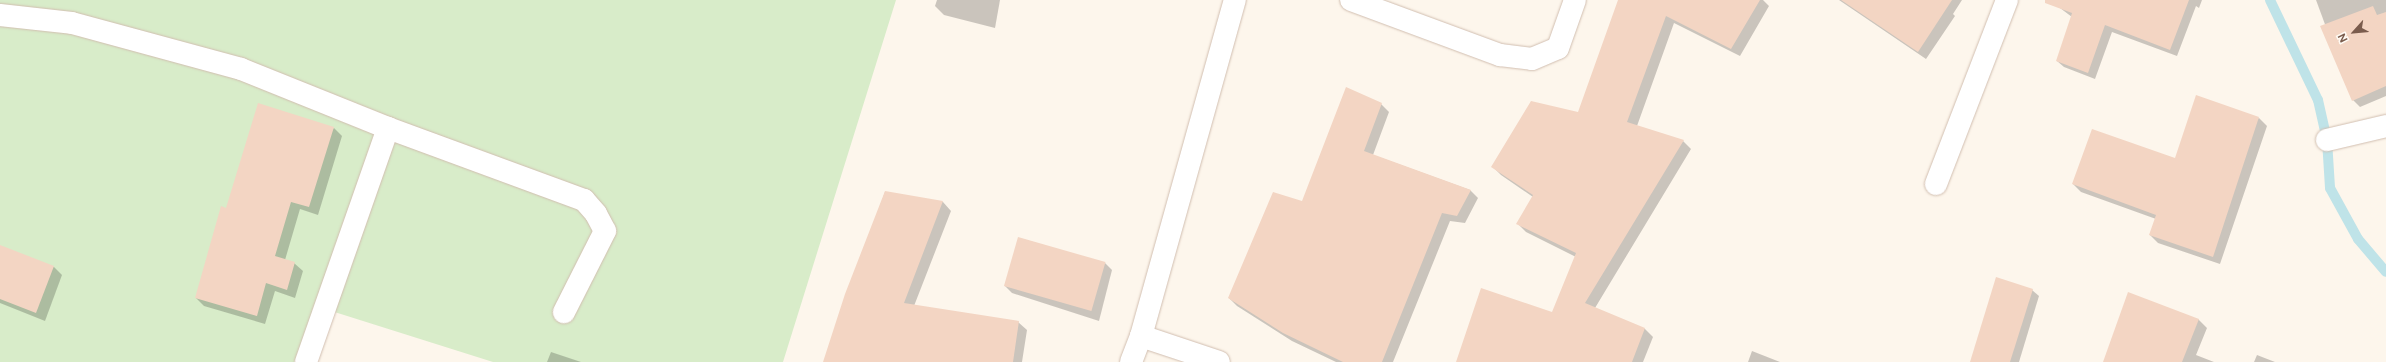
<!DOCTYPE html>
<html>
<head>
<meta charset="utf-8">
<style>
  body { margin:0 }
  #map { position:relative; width:2386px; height:362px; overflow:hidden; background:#fdf6ec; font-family:Figtree,sans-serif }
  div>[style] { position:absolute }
  .green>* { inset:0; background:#d8ecc9 }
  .shadow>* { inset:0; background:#0003 }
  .stream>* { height:10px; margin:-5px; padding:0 5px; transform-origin:5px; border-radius:5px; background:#bfe3e8 }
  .building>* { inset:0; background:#f3d5c3; transform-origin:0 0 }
  .roads { filter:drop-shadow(0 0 1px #d1beb0) drop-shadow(0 0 1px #d1beb0) }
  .minor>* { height:22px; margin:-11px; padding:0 11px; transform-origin:11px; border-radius:11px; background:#fff }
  span { translate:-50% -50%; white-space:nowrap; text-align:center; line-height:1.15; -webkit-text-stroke:3px #fffaf3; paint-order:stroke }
  .north { position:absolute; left:2334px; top:12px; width:40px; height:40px; -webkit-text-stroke:3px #fffaf3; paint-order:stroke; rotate:243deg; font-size:11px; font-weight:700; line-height:16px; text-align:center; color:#7a5c4d }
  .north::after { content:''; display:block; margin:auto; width:14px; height:18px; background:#7a5c4d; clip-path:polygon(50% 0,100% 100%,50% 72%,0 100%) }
</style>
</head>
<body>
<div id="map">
  <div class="green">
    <i style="clip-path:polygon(0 0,896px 0,783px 362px,493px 362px,325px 309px,306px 362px,0 362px)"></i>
  </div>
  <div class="shadow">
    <i style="clip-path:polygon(937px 0,1000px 0,995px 28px,944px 15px,935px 6px)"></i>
    <i style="clip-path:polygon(1619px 0,1763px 0,1769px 6px,1740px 56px,1674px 23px,1637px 126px,1683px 141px,1691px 149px,1595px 308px,1645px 329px,1653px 337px,1643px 362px,1457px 362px,1553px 314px,1576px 257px,1526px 232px,1518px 224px,1533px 197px,1501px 175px,1493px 167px,1579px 114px)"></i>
    <i style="clip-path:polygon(1839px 0,1962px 0,1953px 14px,1955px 16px,1926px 59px)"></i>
    <i style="clip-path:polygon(2063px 0,2202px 0,2199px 8px,2196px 6px,2177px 56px,2112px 32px,2095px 79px,2064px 67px,2057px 61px,2072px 17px,2060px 8px)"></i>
    <i style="clip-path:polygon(2316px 0,2386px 0,2386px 96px,2360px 107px,2353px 100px)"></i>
    <i style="clip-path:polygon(1381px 104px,1389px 112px,1373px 155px,1470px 190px,1478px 198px,1465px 223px,1450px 221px,1393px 362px,1336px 362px,1292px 341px,1237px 306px,1229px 298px)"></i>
    <i style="clip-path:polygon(2259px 118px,2267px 126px,2220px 264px,2158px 243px,2150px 235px,2156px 219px,2081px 192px,2073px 184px,2175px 160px)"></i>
    <i style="clip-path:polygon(334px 128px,342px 136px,318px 215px,300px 209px,285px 260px,294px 263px,303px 271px,295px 298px,275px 291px,265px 324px,204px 306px,196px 298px,227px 209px)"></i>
    <i style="clip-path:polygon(885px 192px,943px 202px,951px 211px,914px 306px,1018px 322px,1027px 330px,1022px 362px,824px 362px)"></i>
    <i style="clip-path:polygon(1019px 238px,1105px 263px,1112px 270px,1099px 321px,1012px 293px,1005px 286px)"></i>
    <i style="clip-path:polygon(0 246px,54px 267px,62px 275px,45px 321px,0 303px)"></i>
    <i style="clip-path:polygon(2032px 290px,2039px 296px,2019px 362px,1971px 362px)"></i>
    <i style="clip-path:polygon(2198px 319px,2207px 328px,2196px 355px,2214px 362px,2104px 362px)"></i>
    <i style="clip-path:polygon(1752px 351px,1780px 362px,1748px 362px)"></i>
    <i style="clip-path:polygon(551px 352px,581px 362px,547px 362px)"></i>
    <i style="clip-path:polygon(2257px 355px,2275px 362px,2254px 362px)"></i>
  </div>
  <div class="stream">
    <i style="left:2270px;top:0;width:111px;rotate:64.4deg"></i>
    <i style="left:2318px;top:100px;width:41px;rotate:77.3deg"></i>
    <i style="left:2327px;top:140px;width:48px;rotate:86.4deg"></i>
    <i style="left:2330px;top:188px;width:58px;rotate:61.2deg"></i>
    <i style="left:2358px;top:239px;width:43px;rotate:49.7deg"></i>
  </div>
  <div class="building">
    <i style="clip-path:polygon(1618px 0,1760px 0,1731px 49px,1666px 16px,1627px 122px,1684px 140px,1585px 303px,1645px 328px,1632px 362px,1456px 362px,1481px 288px,1552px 312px,1576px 253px,1516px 224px,1533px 195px,1491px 167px,1531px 101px,1578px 112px)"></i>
    <i style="clip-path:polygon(1841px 0,1952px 0,1918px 52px)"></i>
    <i style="clip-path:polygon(2045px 0,2189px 0,2170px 50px,2105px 25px,2088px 73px,2056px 61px,2072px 13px,2045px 3px)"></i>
    <i style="clip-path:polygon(2373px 6px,2377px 15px,2386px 12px,2386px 86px,2352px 101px,2320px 26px)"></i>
    <i style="clip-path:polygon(1346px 87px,1382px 103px,1364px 151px,1471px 190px,1457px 216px,1442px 213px,1382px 362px,1343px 362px,1283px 333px,1228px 298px,1273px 192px,1302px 201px)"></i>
    <i style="clip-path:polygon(2196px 95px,2259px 117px,2213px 257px,2149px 235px,2156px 215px,2072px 184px,2092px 129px,2175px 158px)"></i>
    <i style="clip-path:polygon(258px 103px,334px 127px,309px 207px,291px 202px,275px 256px,295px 262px,287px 290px,266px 283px,257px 316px,195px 298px,221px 206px,226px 208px)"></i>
    <i style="clip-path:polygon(885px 191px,943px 201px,904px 303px,1019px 321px,1013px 362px,823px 362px,845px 294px)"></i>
    <i style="left:1018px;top:237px;width:91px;height:51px;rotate:16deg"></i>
    <i style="clip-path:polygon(0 245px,54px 266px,36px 313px,0 299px)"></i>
    <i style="clip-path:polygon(1996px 277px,2033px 289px,2010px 362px,1970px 362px)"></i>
    <i style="clip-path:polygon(2128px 292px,2199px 319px,2182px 362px,2103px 362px)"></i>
  </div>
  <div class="roads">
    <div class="minor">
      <i style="left:1351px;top:0;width:159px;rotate:20.3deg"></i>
      <i style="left:1500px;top:55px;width:32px;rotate:7deg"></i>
      <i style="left:1532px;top:59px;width:28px;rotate:-23deg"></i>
      <i style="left:1558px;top:48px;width:51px;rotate:-70.5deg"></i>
      <i style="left:0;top:15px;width:72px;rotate:6.3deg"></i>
      <i style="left:72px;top:23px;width:175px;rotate:15.2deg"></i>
      <i style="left:241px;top:69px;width:158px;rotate:21.9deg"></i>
      <i style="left:388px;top:128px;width:248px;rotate:109.3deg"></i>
      <i style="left:388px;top:128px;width:209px;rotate:20.2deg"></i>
      <i style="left:584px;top:200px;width:18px;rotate:49deg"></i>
      <i style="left:596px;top:214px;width:19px;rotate:62deg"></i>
      <i style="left:605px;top:231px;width:91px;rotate:116.8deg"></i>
      <i style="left:2327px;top:140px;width:61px;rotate:-13.3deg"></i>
      <i style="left:1936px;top:184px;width:197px;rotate:-68.9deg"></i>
      <i style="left:1141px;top:336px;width:82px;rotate:18.4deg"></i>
      <i style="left:1131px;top:362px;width:28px;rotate:-69deg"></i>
      <i style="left:1141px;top:336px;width:349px;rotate:-74.4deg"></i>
    </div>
  </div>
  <div class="north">N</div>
</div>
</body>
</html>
